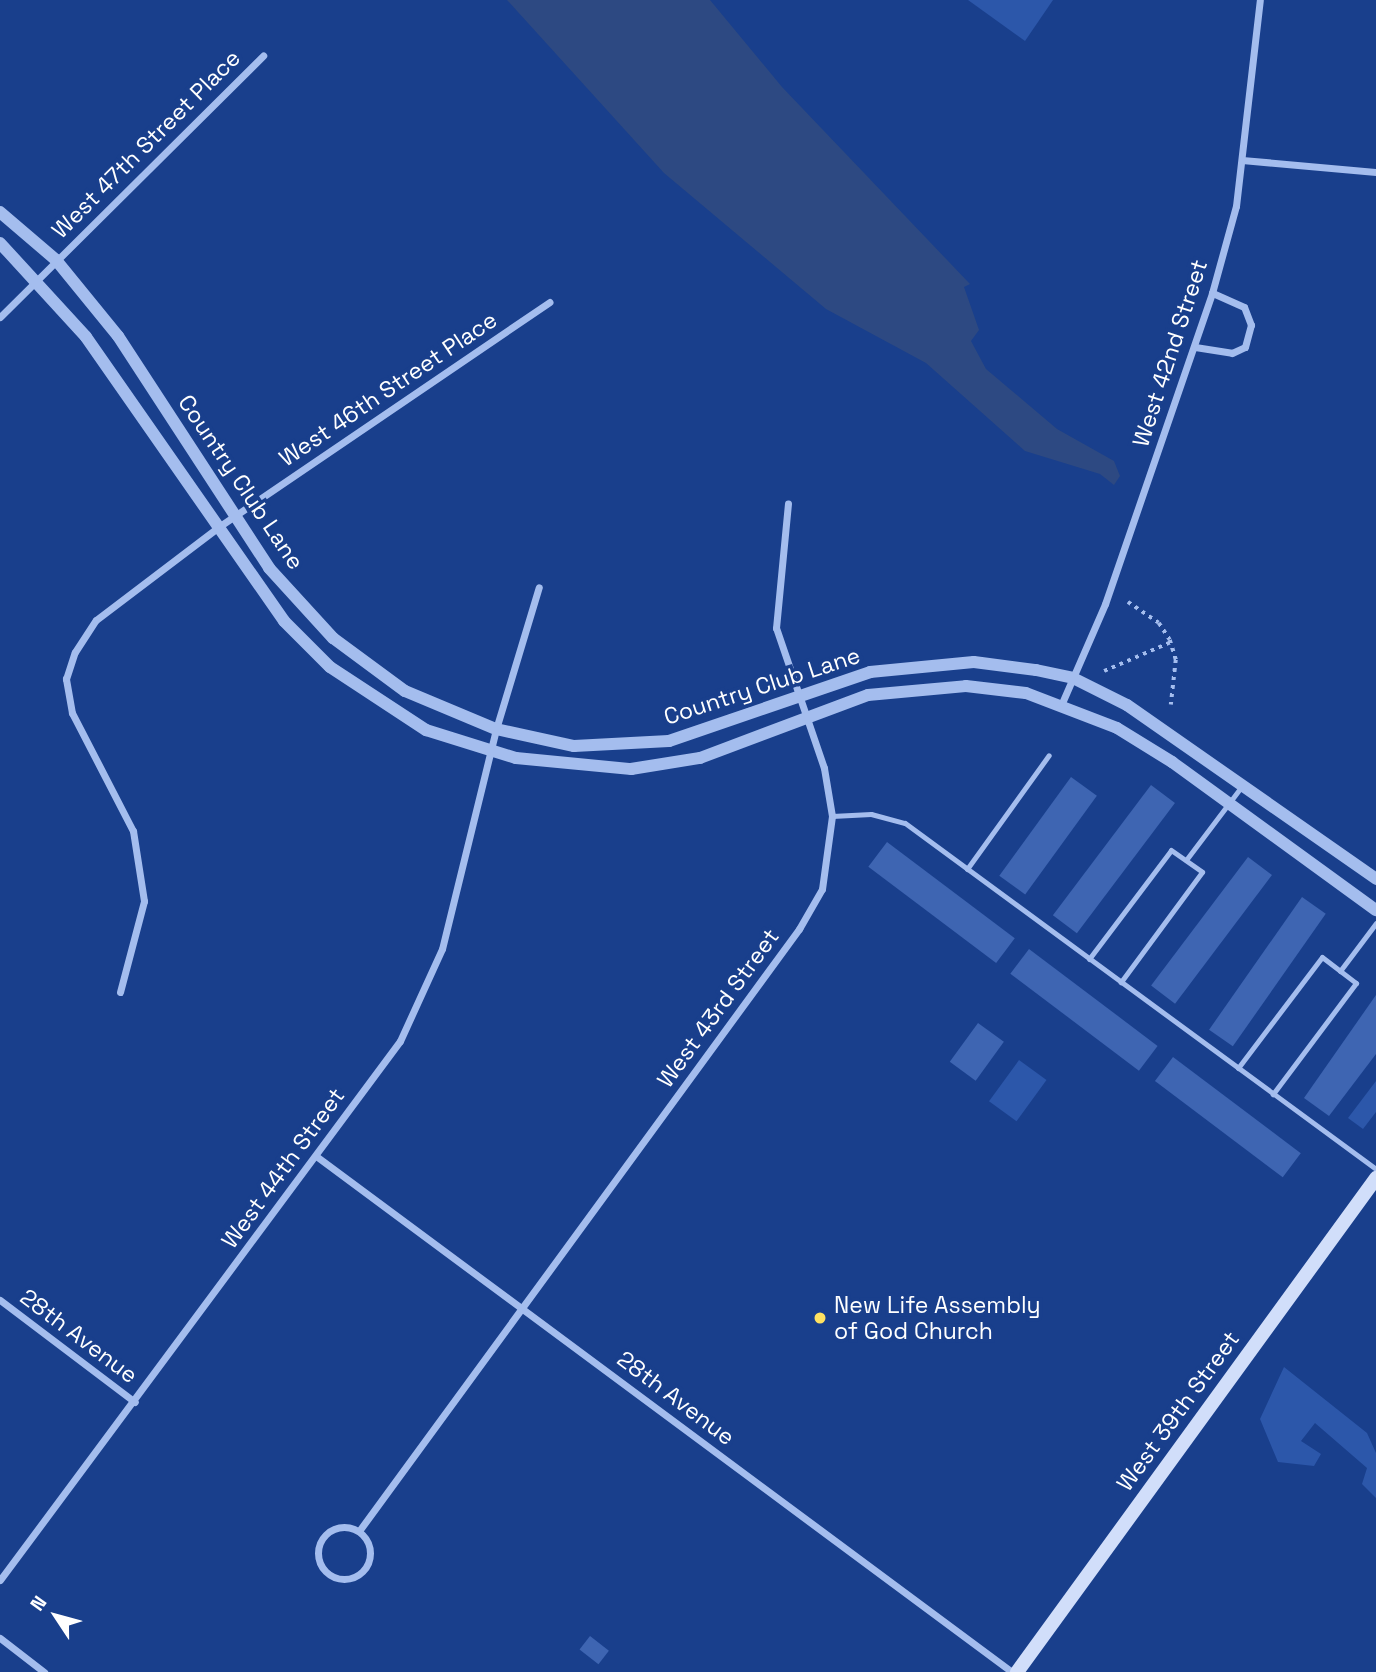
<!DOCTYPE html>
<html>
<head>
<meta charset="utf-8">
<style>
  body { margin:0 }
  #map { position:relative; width:1376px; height:1672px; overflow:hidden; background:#193f8c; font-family:"Space Grotesk",sans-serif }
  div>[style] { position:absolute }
  .green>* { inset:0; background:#2c57aa; transform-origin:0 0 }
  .water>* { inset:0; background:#2d4982 }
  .building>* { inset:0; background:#3e65b2; transform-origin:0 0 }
  .path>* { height:3.5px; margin-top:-1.75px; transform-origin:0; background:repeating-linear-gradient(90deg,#a4bdee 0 3.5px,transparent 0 8.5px) }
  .service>* { height:5px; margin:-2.5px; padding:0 2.5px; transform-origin:2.5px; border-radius:2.5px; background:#a4bdee }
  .minor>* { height:7px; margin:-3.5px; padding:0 3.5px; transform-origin:3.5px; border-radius:3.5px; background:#a4bdee }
  .minor>.ring { margin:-3.5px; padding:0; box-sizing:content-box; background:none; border:7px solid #a4bdee; border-radius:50% }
  .tertiary>* { height:12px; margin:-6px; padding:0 6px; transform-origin:6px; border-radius:6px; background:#a4bdee }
  .secondary>* { height:14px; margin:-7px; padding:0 7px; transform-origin:7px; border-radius:7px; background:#d1defa }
  .dots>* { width:19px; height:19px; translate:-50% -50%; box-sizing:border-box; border:4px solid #193f8c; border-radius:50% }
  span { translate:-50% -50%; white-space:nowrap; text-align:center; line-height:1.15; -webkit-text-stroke:7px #193f8c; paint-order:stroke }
  .street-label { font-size:23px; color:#fff }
  .poi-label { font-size:23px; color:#fff }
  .left { translate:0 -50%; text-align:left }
  .north { position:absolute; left:21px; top:1581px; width:70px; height:70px; -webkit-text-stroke:5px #193f8c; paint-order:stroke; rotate:306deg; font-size:19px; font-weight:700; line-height:28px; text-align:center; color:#fff }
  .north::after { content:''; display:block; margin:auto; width:24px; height:32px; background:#fff; clip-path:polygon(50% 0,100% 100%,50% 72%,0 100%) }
</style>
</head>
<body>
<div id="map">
  <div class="green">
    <i style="clip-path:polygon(968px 0,1053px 0,1025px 41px)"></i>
    <i style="left:1019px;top:1060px;width:34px;height:51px;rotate:36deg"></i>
    <i style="clip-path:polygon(1376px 1081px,1376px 1112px,1363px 1129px,1348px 1118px)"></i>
    <i style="clip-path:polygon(1284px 1367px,1367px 1433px,1376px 1453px,1376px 1498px,1362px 1484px,1367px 1468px,1315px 1423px,1301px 1441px,1321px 1454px,1314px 1466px,1278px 1462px,1260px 1419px)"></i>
  </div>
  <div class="water">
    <i style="clip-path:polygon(507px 0,710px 0,782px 87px,970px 284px,964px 287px,979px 330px,971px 341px,986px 369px,1057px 429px,1114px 461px,1120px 476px,1114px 485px,1100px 474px,1025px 451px,926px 363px,826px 309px,664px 173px)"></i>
  </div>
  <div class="building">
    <i style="left:1071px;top:777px;width:32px;height:122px;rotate:36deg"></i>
    <i style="left:1151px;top:785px;width:30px;height:163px;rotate:37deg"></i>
    <i style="left:887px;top:842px;width:160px;height:31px;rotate:37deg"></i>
    <i style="left:1248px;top:857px;width:30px;height:161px;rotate:37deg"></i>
    <i style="left:1302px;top:897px;width:29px;height:162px;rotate:35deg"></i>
    <i style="left:1029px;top:949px;width:161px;height:31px;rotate:37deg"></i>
    <i style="clip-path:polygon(1376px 995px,1376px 1054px,1329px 1116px,1304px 1098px)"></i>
    <i style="left:978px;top:1023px;width:32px;height:48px;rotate:36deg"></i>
    <i style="left:1173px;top:1057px;width:160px;height:30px;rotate:37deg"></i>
    <i style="left:590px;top:1636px;width:24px;height:17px;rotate:38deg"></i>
  </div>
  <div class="path">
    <i style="left:1128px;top:602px;width:37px;rotate:34deg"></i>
    <i style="left:1159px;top:623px;width:20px;rotate:57deg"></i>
    <i style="left:1170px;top:640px;width:21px;rotate:73deg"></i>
    <i style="left:1176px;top:660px;width:45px;rotate:96.3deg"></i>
    <i style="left:1104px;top:671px;width:73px;rotate:-23.4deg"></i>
  </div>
  <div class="service">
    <i style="left:832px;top:816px;width:39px;rotate:-3deg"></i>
    <i style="left:871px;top:814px;width:35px;rotate:15deg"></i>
    <i style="left:905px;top:823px;width:584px;rotate:36.3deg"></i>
    <i style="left:1186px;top:860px;width:93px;rotate:-52.9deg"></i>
    <i style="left:967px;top:869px;width:140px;rotate:-54.3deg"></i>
    <i style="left:1089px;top:959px;width:136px;rotate:-53deg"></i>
    <i style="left:1171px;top:850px;width:38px;rotate:35deg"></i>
    <i style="left:1202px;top:872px;width:137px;rotate:126.4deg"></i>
    <i style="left:1340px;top:971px;width:60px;rotate:-53.1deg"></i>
    <i style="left:1238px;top:1068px;width:139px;rotate:-52.9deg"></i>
    <i style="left:1322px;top:957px;width:43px;rotate:37.4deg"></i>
    <i style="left:1356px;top:983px;width:139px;rotate:126.8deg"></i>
  </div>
  <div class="minor">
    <i style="left:1242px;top:160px;width:135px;rotate:5.1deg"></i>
    <i style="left:0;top:317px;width:371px;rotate:-44.8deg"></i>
    <i style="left:1195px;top:347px;width:37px;rotate:9deg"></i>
    <i style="left:1232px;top:353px;width:14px;rotate:-25deg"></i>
    <i style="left:1245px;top:347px;width:23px;rotate:-75deg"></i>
    <i style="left:1251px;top:325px;width:19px;rotate:-111deg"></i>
    <i style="left:1244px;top:307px;width:35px;rotate:-156deg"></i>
    <i style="left:1062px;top:703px;width:108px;rotate:-66.5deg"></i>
    <i style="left:1105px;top:604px;width:329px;rotate:-71deg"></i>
    <i style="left:1212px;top:293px;width:90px;rotate:-74.6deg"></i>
    <i style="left:1236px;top:206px;width:207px;rotate:-83.4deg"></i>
    <i style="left:120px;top:992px;width:94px;rotate:-75.2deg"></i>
    <i style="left:144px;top:901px;width:71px;rotate:-98.9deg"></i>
    <i style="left:133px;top:831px;width:133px;rotate:-117.3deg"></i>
    <i style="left:72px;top:713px;width:35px;rotate:-100deg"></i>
    <i style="left:66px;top:679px;width:28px;rotate:-72deg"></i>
    <i style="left:75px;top:652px;width:38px;rotate:-57deg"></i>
    <i style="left:96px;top:620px;width:152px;rotate:-37.2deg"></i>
    <i style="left:217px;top:528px;width:402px;rotate:-34.2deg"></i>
    <i style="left:316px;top:1156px;width:866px;rotate:36.55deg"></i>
    <i style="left:0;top:1300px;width:169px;rotate:37.1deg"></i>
    <i class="ring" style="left:318px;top:1527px;width:45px;height:45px"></i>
    <i style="left:359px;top:1531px;width:746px;rotate:-53.84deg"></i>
    <i style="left:799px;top:929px;width:46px;rotate:-60.1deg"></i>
    <i style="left:822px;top:889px;width:74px;rotate:-82.2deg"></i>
    <i style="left:832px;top:816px;width:49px;rotate:-99.5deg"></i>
    <i style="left:824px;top:768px;width:148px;rotate:-108.9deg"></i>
    <i style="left:776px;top:628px;width:125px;rotate:-84.5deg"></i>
    <i style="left:0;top:1580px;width:671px;rotate:-53.42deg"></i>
    <i style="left:400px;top:1041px;width:101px;rotate:-65.5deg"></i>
    <i style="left:442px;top:949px;width:227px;rotate:-76.2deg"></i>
    <i style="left:496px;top:729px;width:148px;rotate:-73.2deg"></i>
    <i style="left:0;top:1638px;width:56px;rotate:37.7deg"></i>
  </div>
  <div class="tertiary">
    <i style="left:0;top:212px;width:74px;rotate:40.6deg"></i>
    <i style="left:56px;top:260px;width:98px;rotate:50.8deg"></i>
    <i style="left:118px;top:336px;width:277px;rotate:56.9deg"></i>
    <i style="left:269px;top:568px;width:95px;rotate:47.6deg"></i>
    <i style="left:333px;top:638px;width:89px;rotate:36.4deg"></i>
    <i style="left:405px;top:691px;width:99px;rotate:22.7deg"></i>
    <i style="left:496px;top:729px;width:80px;rotate:12.3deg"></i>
    <i style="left:574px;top:746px;width:95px;rotate:-3deg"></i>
    <i style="left:669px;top:741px;width:213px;rotate:-18.9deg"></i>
    <i style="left:870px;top:672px;width:104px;rotate:-5.5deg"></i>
    <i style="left:974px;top:662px;width:63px;rotate:7.4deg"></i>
    <i style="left:1036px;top:670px;width:38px;rotate:12deg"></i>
    <i style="left:1073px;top:678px;width:60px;rotate:26.6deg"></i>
    <i style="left:1127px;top:705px;width:304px;rotate:34.9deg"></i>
    <i style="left:0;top:243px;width:127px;rotate:47.5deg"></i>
    <i style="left:86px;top:337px;width:346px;rotate:55.1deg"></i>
    <i style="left:284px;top:621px;width:65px;rotate:45deg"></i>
    <i style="left:330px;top:667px;width:115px;rotate:33.3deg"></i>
    <i style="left:426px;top:730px;width:94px;rotate:17.3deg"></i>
    <i style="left:516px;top:758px;width:116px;rotate:5.5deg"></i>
    <i style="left:631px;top:769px;width:70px;rotate:-9.1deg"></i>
    <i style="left:700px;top:758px;width:179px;rotate:-20.6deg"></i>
    <i style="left:868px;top:695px;width:98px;rotate:-5.2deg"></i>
    <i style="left:966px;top:686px;width:60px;rotate:6.7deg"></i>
    <i style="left:1026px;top:693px;width:97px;rotate:21deg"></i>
    <i style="left:1117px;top:728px;width:65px;rotate:31.7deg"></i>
    <i style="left:1172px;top:762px;width:252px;rotate:36deg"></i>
  </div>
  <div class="secondary">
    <i style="left:1017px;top:1672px;width:611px;rotate:-53.99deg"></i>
  </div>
  <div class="dots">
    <i style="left:820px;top:1318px;background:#ffe261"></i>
  </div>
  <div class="street-label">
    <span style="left:146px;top:144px;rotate:-45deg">West 47th Street Place</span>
    <span style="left:1170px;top:353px;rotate:-72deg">West 42nd Street</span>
    <span style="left:388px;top:389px;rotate:-34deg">West 46th Street Place</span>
    <span style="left:241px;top:482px;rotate:56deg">Country Club Lane</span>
    <span style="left:762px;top:686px;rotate:-18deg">Country Club Lane</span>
    <span style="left:718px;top:1008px;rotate:-54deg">West 43rd Street</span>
    <span style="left:283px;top:1168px;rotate:-54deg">West 44th Street</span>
    <span style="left:79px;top:1336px;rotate:37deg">28th Avenue</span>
    <span style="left:676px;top:1398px;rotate:37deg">28th Avenue</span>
    <span style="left:1178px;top:1411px;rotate:-54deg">West 39th Street</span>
  </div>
  <div class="poi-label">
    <span class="left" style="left:834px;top:1318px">New Life Assembly<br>of God Church</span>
  </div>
  <div class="north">N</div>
</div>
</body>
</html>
